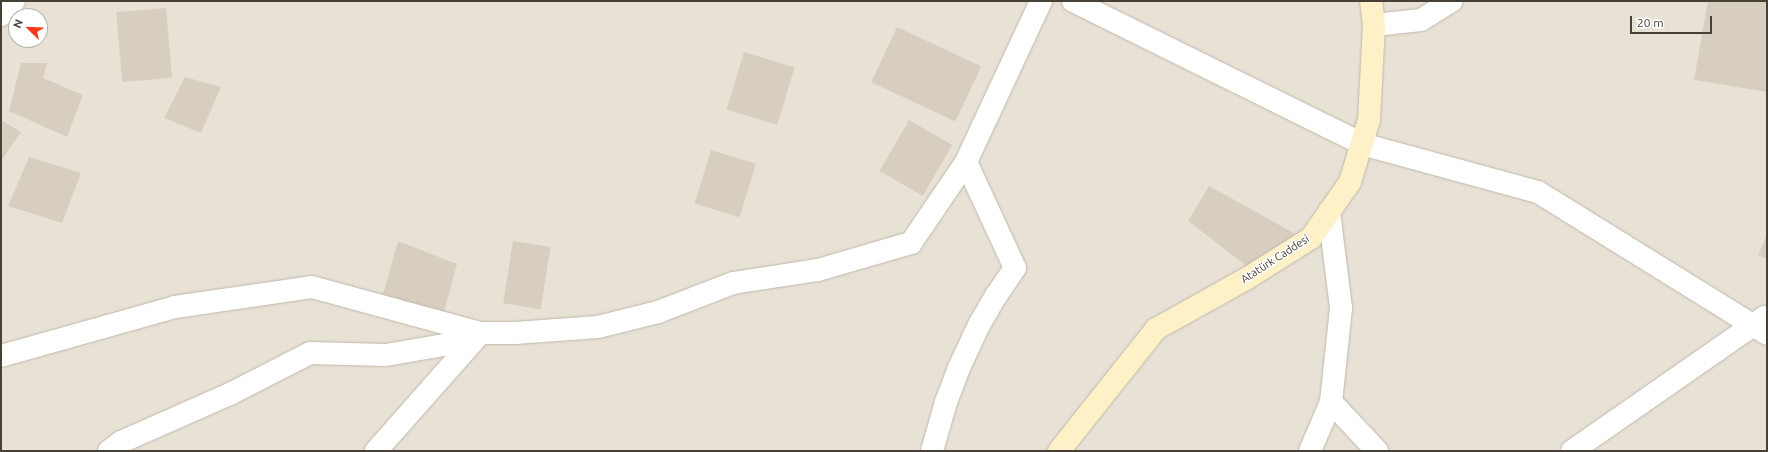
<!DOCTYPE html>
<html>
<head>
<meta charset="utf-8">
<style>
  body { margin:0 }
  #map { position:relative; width:1768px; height:452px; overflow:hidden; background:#f4f0e8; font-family:Ubuntu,sans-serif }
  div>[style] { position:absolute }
  .residential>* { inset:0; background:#e8e2d6 }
  .building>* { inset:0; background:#d8cec0; transform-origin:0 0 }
  .roads { filter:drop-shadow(0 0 1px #bfb8aa) drop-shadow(0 0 1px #bfb8aa) }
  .street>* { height:22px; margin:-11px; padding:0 11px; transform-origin:11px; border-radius:11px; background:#fff }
  .secondary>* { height:22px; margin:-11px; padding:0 11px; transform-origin:11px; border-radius:11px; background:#fef0c7 }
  span { translate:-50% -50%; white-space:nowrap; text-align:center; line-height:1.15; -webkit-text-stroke:3px #fff; paint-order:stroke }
  .street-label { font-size:11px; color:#474036 }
  .frame { position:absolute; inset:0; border:2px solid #474036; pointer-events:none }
  .north { position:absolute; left:8px; top:8px; width:40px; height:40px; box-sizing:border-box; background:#fff; border:1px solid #b5b3af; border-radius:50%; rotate:293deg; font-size:11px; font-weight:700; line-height:16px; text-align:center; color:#474036 }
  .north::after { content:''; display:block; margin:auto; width:14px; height:18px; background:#f9371a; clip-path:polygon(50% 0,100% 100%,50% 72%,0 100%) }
  .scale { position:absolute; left:1630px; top:16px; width:82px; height:18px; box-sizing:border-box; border:2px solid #474036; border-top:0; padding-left:5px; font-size:12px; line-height:14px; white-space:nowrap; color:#474036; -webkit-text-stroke:3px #fff; paint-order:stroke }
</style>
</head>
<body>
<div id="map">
  <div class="residential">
    <i style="clip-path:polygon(evenodd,1px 1px,1767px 1px,1767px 451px,1px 451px,1px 1px,16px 16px,40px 16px,40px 40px,16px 40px,16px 16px)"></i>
  </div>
  <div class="building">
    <i style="clip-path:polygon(1708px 1px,1767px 1px,1767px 92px,1694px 80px)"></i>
    <i style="left:166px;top:8px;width:70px;height:50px;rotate:85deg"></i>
    <i style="left:897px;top:27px;width:93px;height:61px;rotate:25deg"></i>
    <i style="left:744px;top:52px;width:53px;height:60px;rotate:17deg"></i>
    <i style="clip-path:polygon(21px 63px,47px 63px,43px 78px,83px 95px,67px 137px,9px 111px)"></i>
    <i style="clip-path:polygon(185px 77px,221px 87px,201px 133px,164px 118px)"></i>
    <i style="clip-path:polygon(1px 120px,21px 132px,1px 161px)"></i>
    <i style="left:909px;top:120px;width:50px;height:59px;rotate:30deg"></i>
    <i style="left:711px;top:150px;width:47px;height:56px;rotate:17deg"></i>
    <i style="clip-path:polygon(29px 157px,81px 173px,62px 223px,8px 206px)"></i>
    <i style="clip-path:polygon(1209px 186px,1303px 238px,1253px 271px,1188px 221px)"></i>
    <i style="clip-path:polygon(1767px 234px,1767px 259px,1758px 255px)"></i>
    <i style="clip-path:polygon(398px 241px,457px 264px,444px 312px,382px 298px)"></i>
    <i style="left:513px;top:241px;width:38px;height:63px;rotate:9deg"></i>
  </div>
  <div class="roads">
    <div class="street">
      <i style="left:1073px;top:1px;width:322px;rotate:26.3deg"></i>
      <i style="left:1362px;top:144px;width:182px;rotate:15.3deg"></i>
      <i style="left:1538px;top:192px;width:269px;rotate:31.8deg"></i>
      <i style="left:1px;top:15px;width:19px;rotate:-47deg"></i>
      <i style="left:1374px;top:25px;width:47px;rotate:-6.1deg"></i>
      <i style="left:1421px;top:20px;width:36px;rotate:-32deg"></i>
      <i style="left:1px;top:356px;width:181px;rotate:-15.7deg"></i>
      <i style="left:175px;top:307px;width:138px;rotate:-8.3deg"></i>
      <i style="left:312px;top:287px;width:174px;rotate:15.3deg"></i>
      <i style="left:480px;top:333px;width:35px"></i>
      <i style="left:515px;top:333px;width:83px;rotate:-4.1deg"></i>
      <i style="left:598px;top:327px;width:62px;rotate:-14deg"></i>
      <i style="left:658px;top:312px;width:80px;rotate:-21.1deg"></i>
      <i style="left:733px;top:283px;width:86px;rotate:-8.7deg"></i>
      <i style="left:818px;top:270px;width:97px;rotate:-16.2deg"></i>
      <i style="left:911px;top:243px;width:98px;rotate:-55.8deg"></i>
      <i style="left:966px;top:162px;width:178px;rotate:-65deg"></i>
      <i style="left:1331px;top:402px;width:67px;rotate:46.8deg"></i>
      <i style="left:109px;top:451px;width:15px;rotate:-37deg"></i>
      <i style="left:121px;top:442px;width:119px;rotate:-23.8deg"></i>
      <i style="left:230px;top:394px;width:90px;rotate:-27.1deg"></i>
      <i style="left:310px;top:353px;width:76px;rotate:1.5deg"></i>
      <i style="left:386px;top:355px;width:88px;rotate:-9.8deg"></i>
      <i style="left:376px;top:451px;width:152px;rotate:-48.5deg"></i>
      <i style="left:932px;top:451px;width:51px;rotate:-74.1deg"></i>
      <i style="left:946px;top:402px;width:34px;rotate:-69deg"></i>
      <i style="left:958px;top:370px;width:50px;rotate:-65deg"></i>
      <i style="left:979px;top:325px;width:34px;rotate:-60deg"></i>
      <i style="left:996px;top:296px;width:34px;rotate:-56deg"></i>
      <i style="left:1015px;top:268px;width:117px;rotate:-114.8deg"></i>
      <i style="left:1310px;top:451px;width:53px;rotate:-66.8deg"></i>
      <i style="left:1331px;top:402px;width:95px;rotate:-83.9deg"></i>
      <i style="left:1341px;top:308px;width:97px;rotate:-97.1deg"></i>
      <i style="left:1572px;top:451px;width:235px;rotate:-34.8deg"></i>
    </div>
    <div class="secondary">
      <i style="left:1059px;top:451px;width:156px;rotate:-51.5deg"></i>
      <i style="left:1156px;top:329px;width:103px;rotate:-29.1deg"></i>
      <i style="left:1246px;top:279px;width:77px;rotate:-32.2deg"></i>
      <i style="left:1311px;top:238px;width:68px;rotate:-55.1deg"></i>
      <i style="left:1350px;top:182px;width:65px;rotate:-73deg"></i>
      <i style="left:1369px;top:120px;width:95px;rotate:-87deg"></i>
      <i style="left:1374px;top:25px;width:24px;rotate:-97deg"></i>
    </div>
  </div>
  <div class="street-label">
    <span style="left:1275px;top:259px;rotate:-33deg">Atatürk Caddesi</span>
  </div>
  <div class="frame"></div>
  <div class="north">N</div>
  <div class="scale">20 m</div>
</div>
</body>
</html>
